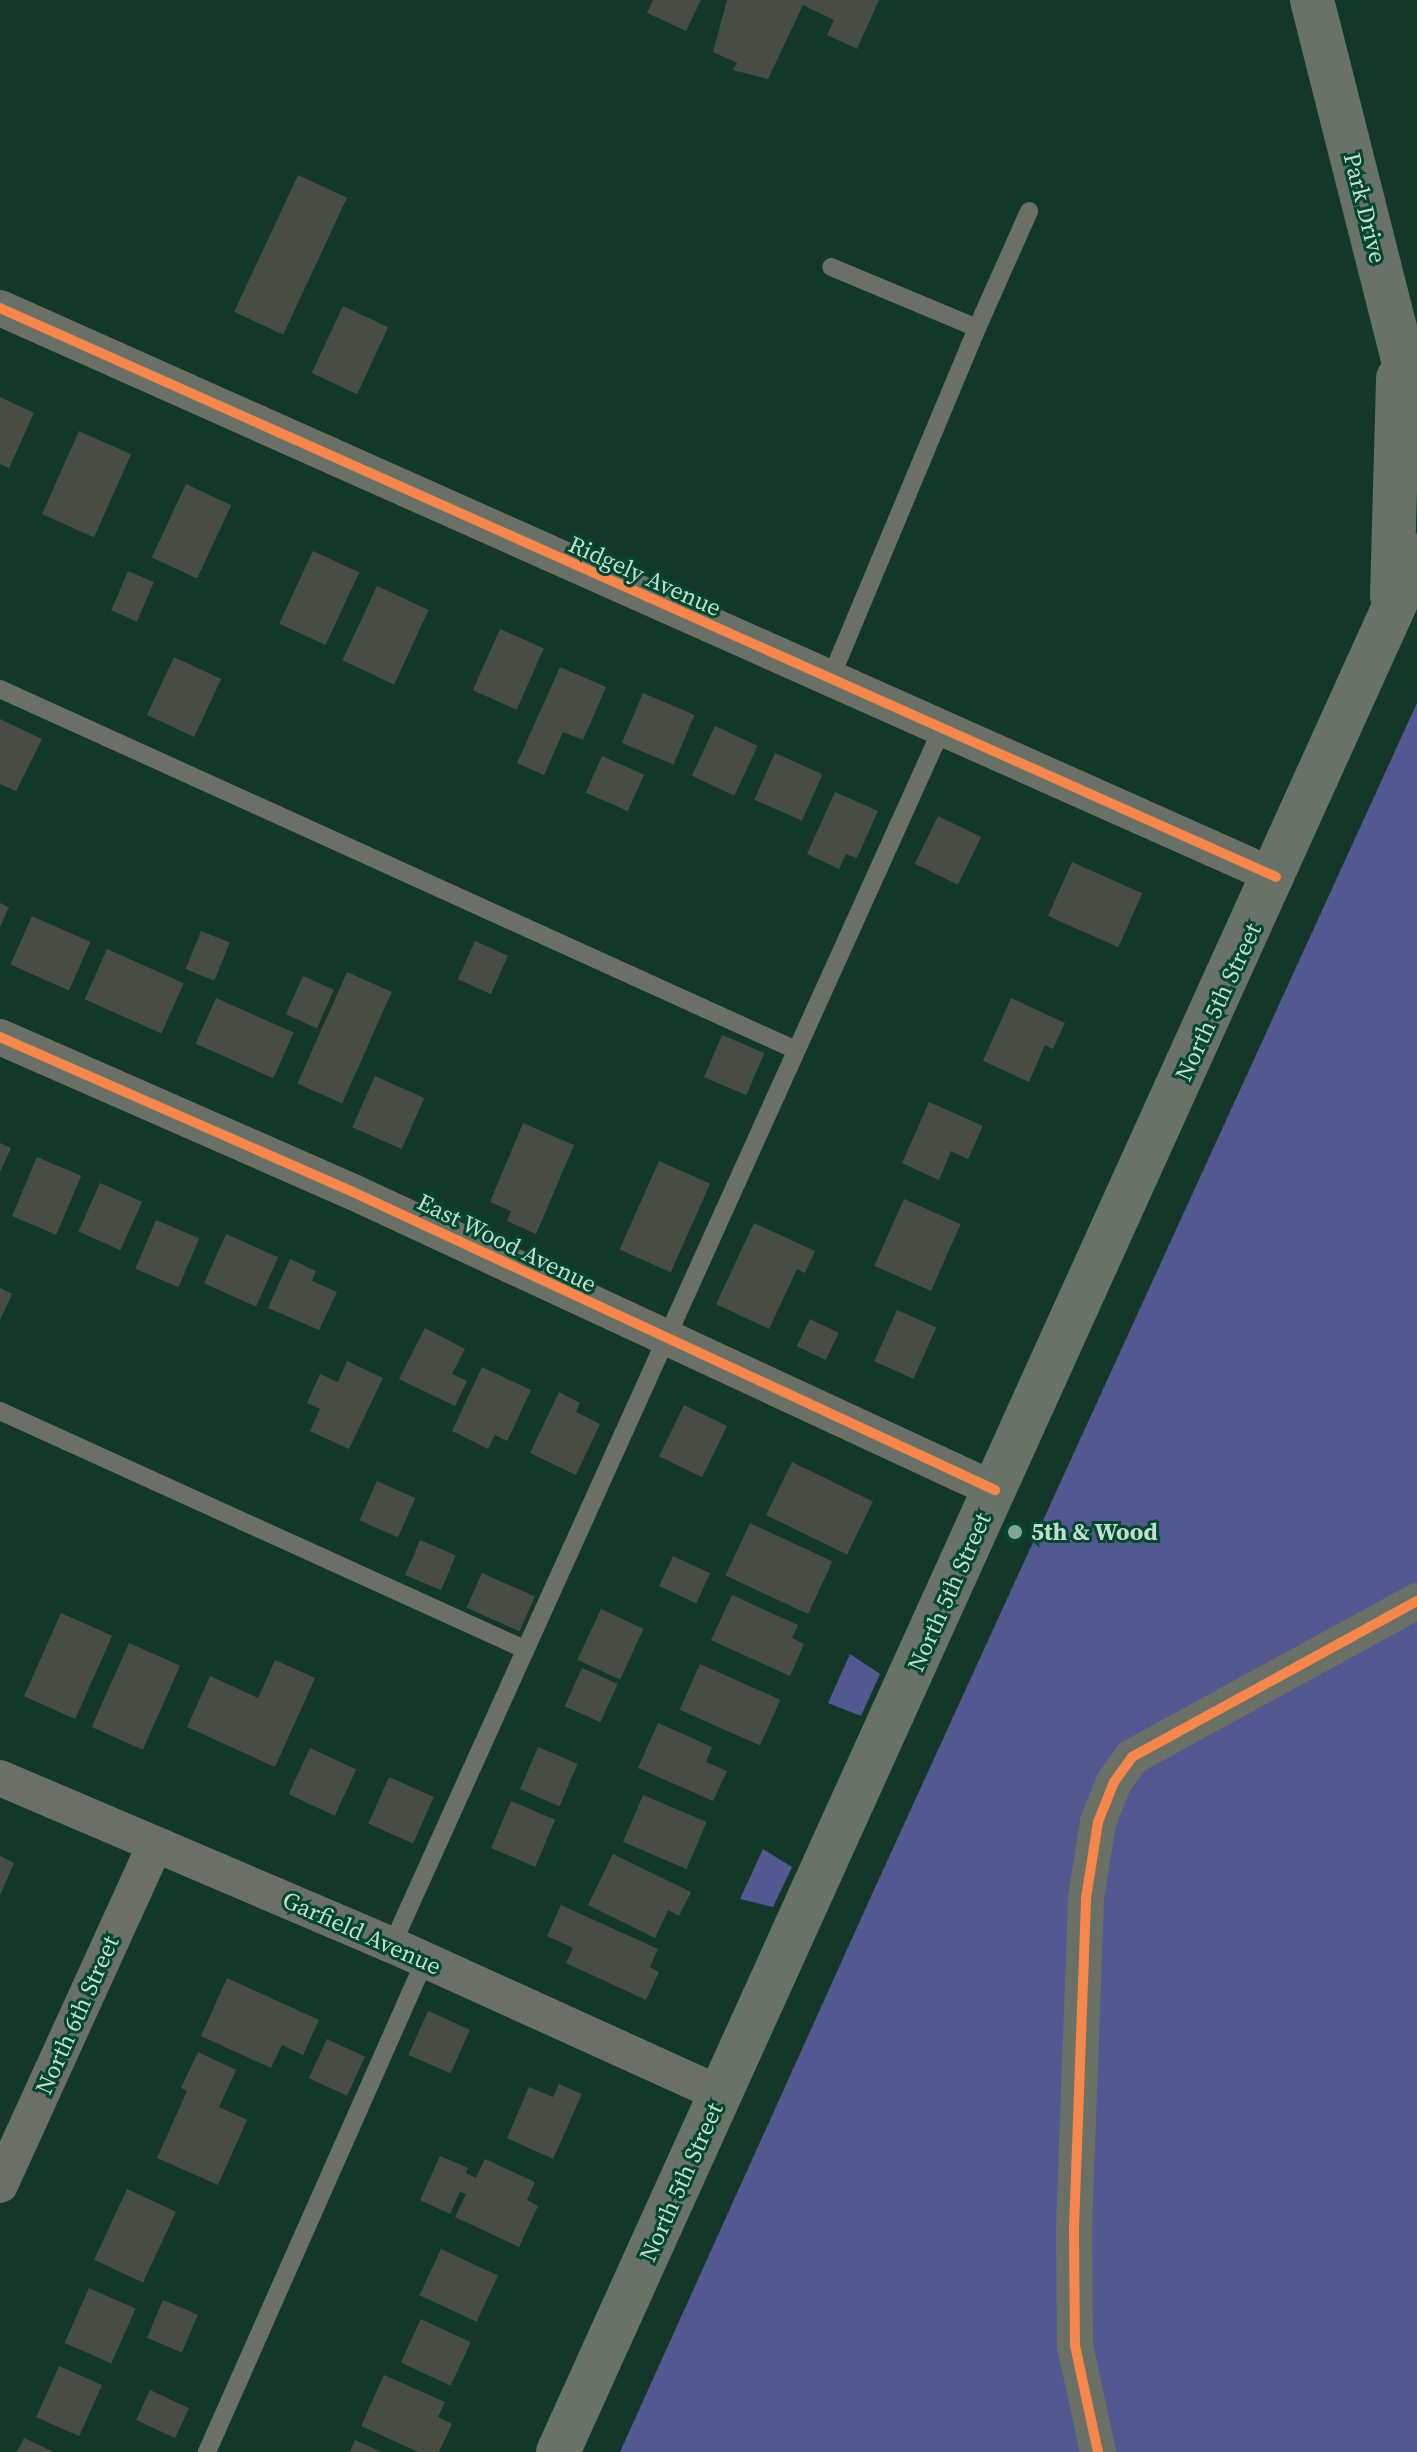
<!DOCTYPE html>
<html>
<head>
<meta charset="utf-8">
<style>
  body { margin:0 }
  #map { position:relative; width:1417px; height:2452px; overflow:hidden; background:#13382a; font-family:"Source Serif 4",serif }
  div>[style] { position:absolute }
  .green>* { inset:0; background:#535890 }
  .building>* { inset:0; background:#474d43; transform-origin:0 0 }
  .service>* { height:18px; margin:-9px; padding:0 9px; transform-origin:9px; border-radius:9px; background:#6b7066 }
  .minor>* { height:36px; margin:-18px; padding:0 18px; transform-origin:18px; border-radius:18px; background:#6b7066 }
  .secondary>* { height:44px; margin:-22px; padding:0 22px; transform-origin:22px; border-radius:22px; background:#687266 }
  .cycleway>* { height:10px; margin:-5px; padding:0 5px; transform-origin:5px; border-radius:5px; background:#f5874c }
  .dots>* { width:22px; height:22px; translate:-50% -50%; box-sizing:border-box; border:4px solid #04472e; border-radius:50% }
  span { translate:-50% -50%; white-space:nowrap; text-align:center; line-height:1.15; -webkit-text-stroke:6px #04472e; paint-order:stroke }
  .street-label { font-size:24px; color:#c1decf }
  .poi-label { font-size:24px; color:#c1decf; font-weight:700 }
  .left { translate:0 -50%; text-align:left }
</style>
</head>
<body>
<div id="map">
  <div class="green">
    <i style="clip-path:polygon(1417px 703px,1417px 2452px,620px 2452px,873px 1892px)"></i>
    <i style="clip-path:polygon(850px 1654px,880px 1674px,861px 1716px,828px 1703px)"></i>
    <i style="clip-path:polygon(763px 1849px,792px 1867px,773px 1907px,740px 1899px)"></i>
  </div>
  <div class="building">
    <i style="clip-path:polygon(653px 0,701px 0,686px 31px,647px 13px)"></i>
    <i style="clip-path:polygon(727px 0,879px 0,857px 49px,827px 35px,834px 20px,803px 5px,768px 79px,733px 70px,737px 63px,713px 52px)"></i>
    <i style="left:298px;top:175px;width:54px;height:151px;rotate:25deg"></i>
    <i style="left:343px;top:306px;width:50px;height:74px;rotate:25deg"></i>
    <i style="clip-path:polygon(0 397px,34px 413px,9px 468px,0 464px)"></i>
    <i style="left:79px;top:431px;width:57px;height:91px;rotate:24deg"></i>
    <i style="left:186px;top:484px;width:50px;height:81px;rotate:25deg"></i>
    <i style="left:313px;top:551px;width:51px;height:80px;rotate:25deg"></i>
    <i style="left:128px;top:571px;width:28px;height:43px;rotate:23deg"></i>
    <i style="left:377px;top:586px;width:57px;height:82px;rotate:25deg"></i>
    <i style="left:500px;top:629px;width:48px;height:67px;rotate:24deg"></i>
    <i style="left:174px;top:657px;width:52px;height:64px;rotate:25deg"></i>
    <i style="clip-path:polygon(560px 667px,606px 687px,583px 740px,563px 732px,544px 775px,517px 763px)"></i>
    <i style="left:643px;top:693px;width:56px;height:54px;rotate:23deg"></i>
    <i style="clip-path:polygon(0 719px,42px 739px,16px 791px,0 784px)"></i>
    <i style="left:715px;top:726px;width:47px;height:55px;rotate:25deg"></i>
    <i style="left:775px;top:753px;width:52px;height:51px;rotate:24deg"></i>
    <i style="left:602px;top:756px;width:46px;height:40px;rotate:24deg"></i>
    <i style="clip-path:polygon(835px 792px,878px 811px,857px 858px,846px 854px,839px 869px,807px 854px)"></i>
    <i style="left:938px;top:816px;width:48px;height:53px;rotate:26deg"></i>
    <i style="left:1072px;top:862px;width:77px;height:59px;rotate:24deg"></i>
    <i style="clip-path:polygon(0 903px,9px 907px,0 927px)"></i>
    <i style="left:32px;top:916px;width:64px;height:53px;rotate:24deg"></i>
    <i style="left:201px;top:931px;width:31px;height:41px;rotate:22deg"></i>
    <i style="left:475px;top:941px;width:36px;height:42px;rotate:24deg"></i>
    <i style="left:107px;top:949px;width:84px;height:55px;rotate:24deg"></i>
    <i style="left:347px;top:972px;width:49px;height:122px;rotate:24deg"></i>
    <i style="left:303px;top:976px;width:34px;height:42px;rotate:24deg"></i>
    <i style="left:216px;top:998px;width:85px;height:50px;rotate:24deg"></i>
    <i style="clip-path:polygon(1011px 998px,1065px 1023px,1053px 1049px,1045px 1045px,1029px 1082px,983px 1061px)"></i>
    <i style="left:722px;top:1035px;width:46px;height:46px;rotate:23deg"></i>
    <i style="left:375px;top:1076px;width:54px;height:56px;rotate:24deg"></i>
    <i style="clip-path:polygon(929px 1102px,983px 1126px,968px 1159px,951px 1151px,939px 1180px,902px 1163px)"></i>
    <i style="clip-path:polygon(523px 1123px,574px 1145px,536px 1234px,507px 1221px,511px 1211px,490px 1202px)"></i>
    <i style="clip-path:polygon(0 1143px,11px 1148px,0 1172px)"></i>
    <i style="left:37px;top:1157px;width:48px;height:64px;rotate:23deg"></i>
    <i style="left:659px;top:1161px;width:56px;height:97px;rotate:24deg"></i>
    <i style="left:100px;top:1183px;width:46px;height:53px;rotate:24deg"></i>
    <i style="left:904px;top:1199px;width:62px;height:73px;rotate:24deg"></i>
    <i style="left:156px;top:1220px;width:47px;height:53px;rotate:23deg"></i>
    <i style="clip-path:polygon(754px 1223px,815px 1251px,805px 1273px,797px 1269px,769px 1329px,716px 1304px)"></i>
    <i style="left:226px;top:1234px;width:57px;height:54px;rotate:24deg"></i>
    <i style="clip-path:polygon(290px 1259px,316px 1271px,312px 1281px,337px 1292px,319px 1330px,268px 1308px)"></i>
    <i style="clip-path:polygon(0 1288px,12px 1294px,0 1320px)"></i>
    <i style="left:897px;top:1310px;width:43px;height:56px;rotate:24deg"></i>
    <i style="left:810px;top:1319px;width:32px;height:30px;rotate:26deg"></i>
    <i style="clip-path:polygon(425px 1328px,465px 1349px,452px 1374px,467px 1381px,455px 1406px,399px 1379px)"></i>
    <i style="clip-path:polygon(347px 1361px,383px 1378px,349px 1449px,310px 1431px,320px 1409px,307px 1403px,320px 1374px,338px 1382px)"></i>
    <i style="clip-path:polygon(482px 1367px,531px 1390px,507px 1441px,495px 1435px,488px 1449px,452px 1431px)"></i>
    <i style="clip-path:polygon(559px 1392px,580px 1403px,576px 1412px,600px 1424px,576px 1475px,530px 1453px)"></i>
    <i style="left:684px;top:1405px;width:48px;height:57px;rotate:26deg"></i>
    <i style="left:792px;top:1462px;width:90px;height:59px;rotate:26deg"></i>
    <i style="left:377px;top:1481px;width:42px;height:43px;rotate:24deg"></i>
    <i style="left:750px;top:1523px;width:91px;height:58px;rotate:25deg"></i>
    <i style="left:420px;top:1540px;width:39px;height:38px;rotate:23deg"></i>
    <i style="left:673px;top:1556px;width:41px;height:33px;rotate:25deg"></i>
    <i style="left:482px;top:1573px;width:58px;height:38px;rotate:24deg"></i>
    <i style="clip-path:polygon(732px 1595px,798px 1625px,792px 1638px,804px 1644px,790px 1676px,711px 1640px)"></i>
    <i style="left:601px;top:1609px;width:47px;height:56px;rotate:25deg"></i>
    <i style="left:61px;top:1613px;width:56px;height:91px;rotate:24deg"></i>
    <i style="left:129px;top:1643px;width:56px;height:92px;rotate:24deg"></i>
    <i style="clip-path:polygon(275px 1660px,315px 1678px,275px 1767px,187px 1727px,210px 1676px,258px 1698px)"></i>
    <i style="left:700px;top:1664px;width:88px;height:50px;rotate:24deg"></i>
    <i style="left:582px;top:1668px;width:39px;height:42px;rotate:24deg"></i>
    <i style="clip-path:polygon(658px 1723px,712px 1747px,706px 1762px,727px 1771px,713px 1801px,638px 1768px)"></i>
    <i style="left:538px;top:1747px;width:43px;height:46px;rotate:23deg"></i>
    <i style="left:310px;top:1748px;width:51px;height:51px;rotate:25deg"></i>
    <i style="left:389px;top:1777px;width:49px;height:51px;rotate:24deg"></i>
    <i style="left:643px;top:1795px;width:69px;height:51px;rotate:23deg"></i>
    <i style="left:511px;top:1801px;width:48px;height:51px;rotate:23deg"></i>
    <i style="clip-path:polygon(613px 1854px,691px 1892px,679px 1916px,668px 1910px,655px 1938px,588px 1905px)"></i>
    <i style="clip-path:polygon(0 1856px,14px 1863px,0 1895px)"></i>
    <i style="clip-path:polygon(561px 1905px,658px 1949px,650px 1967px,659px 1972px,646px 2000px,566px 1963px,573px 1948px,547px 1936px)"></i>
    <i style="clip-path:polygon(227px 1978px,319px 2020px,303px 2055px,282px 2045px,271px 2068px,201px 2036px)"></i>
    <i style="left:428px;top:2011px;width:46px;height:48px;rotate:24deg"></i>
    <i style="left:327px;top:2039px;width:42px;height:43px;rotate:25deg"></i>
    <i style="clip-path:polygon(198px 2052px,236px 2070px,219px 2107px,247px 2120px,218px 2185px,157px 2158px,187px 2091px,181px 2088px)"></i>
    <i style="clip-path:polygon(559px 2084px,582px 2094px,553px 2159px,507px 2138px,529px 2087px,553px 2097px)"></i>
    <i style="clip-path:polygon(440px 2156px,468px 2168px,466px 2173px,476px 2178px,485px 2159px,535px 2182px,527px 2200px,538px 2206px,519px 2247px,455px 2217px,466px 2194px,460px 2192px,450px 2214px,420px 2200px)"></i>
    <i style="left:127px;top:2189px;width:54px;height:78px;rotate:25deg"></i>
    <i style="left:441px;top:2249px;width:63px;height:51px;rotate:25deg"></i>
    <i style="left:89px;top:2288px;width:51px;height:60px;rotate:24deg"></i>
    <i style="left:163px;top:2300px;width:38px;height:41px;rotate:23deg"></i>
    <i style="left:421px;top:2319px;width:55px;height:48px;rotate:25deg"></i>
    <i style="left:59px;top:2366px;width:47px;height:56px;rotate:24deg"></i>
    <i style="clip-path:polygon(384px 2375px,445px 2402px,438px 2417px,452px 2424px,439px 2452px,418px 2452px,361px 2426px)"></i>
    <i style="left:150px;top:2390px;width:43px;height:33px;rotate:25deg"></i>
    <i style="clip-path:polygon(24px 2438px,54px 2452px,17px 2452px)"></i>
    <i style="clip-path:polygon(355px 2440px,381px 2452px,350px 2452px)"></i>
  </div>
  <div class="service">
    <i style="left:977px;top:328px;width:128px;rotate:-66deg"></i>
    <i style="left:829px;top:682px;width:384px;rotate:-67.3deg"></i>
    <i style="left:977px;top:328px;width:158px;rotate:-157.3deg"></i>
    <i style="left:0;top:689px;width:874px;rotate:24.4deg"></i>
    <i style="left:0;top:1411px;width:576px;rotate:24.43deg"></i>
    <i style="left:392px;top:1945px;width:1332px;rotate:-65.67deg"></i>
    <i style="left:207px;top:2452px;width:538px;rotate:-66.1deg"></i>
  </div>
  <div class="minor">
    <i style="left:0;top:308px;width:1397px;rotate:24.03deg"></i>
    <i style="left:0;top:1037px;width:386px;rotate:23.7deg"></i>
    <i style="left:353px;top:1192px;width:708px;rotate:24.9deg"></i>
    <i style="left:0;top:1778px;width:426px;rotate:23.1deg"></i>
    <i style="left:392px;top:1945px;width:361px;rotate:24.4deg"></i>
    <i style="left:0;top:2185px;width:374px;rotate:-65.5deg"></i>
    <i style="left:1098px;top:2452px;width:108px;rotate:-102.2deg"></i>
    <i style="left:1075px;top:2346px;width:118px;rotate:-90.5deg"></i>
    <i style="left:1074px;top:2228px;width:330px;rotate:-87.9deg"></i>
    <i style="left:1086px;top:1898px;width:77px;rotate:-81deg"></i>
    <i style="left:1098px;top:1822px;width:43px;rotate:-68.2deg"></i>
    <i style="left:1114px;top:1782px;width:31px;rotate:-54deg"></i>
    <i style="left:1132px;top:1757px;width:325px;rotate:-28.7deg"></i>
  </div>
  <div class="secondary">
    <i style="left:1312px;top:0;width:429px;rotate:75.8deg"></i>
    <i style="left:1392px;top:596px;width:218px;rotate:-88.4deg"></i>
    <i style="left:558px;top:2452px;width:2082px;rotate:-65.63deg"></i>
  </div>
  <div class="cycleway">
    <i style="left:0;top:308px;width:1397px;rotate:24.03deg"></i>
    <i style="left:0;top:1037px;width:386px;rotate:23.7deg"></i>
    <i style="left:353px;top:1192px;width:708px;rotate:24.9deg"></i>
    <i style="left:1098px;top:2452px;width:108px;rotate:-102.2deg"></i>
    <i style="left:1075px;top:2346px;width:118px;rotate:-90.5deg"></i>
    <i style="left:1074px;top:2228px;width:330px;rotate:-87.9deg"></i>
    <i style="left:1086px;top:1898px;width:77px;rotate:-81deg"></i>
    <i style="left:1098px;top:1822px;width:43px;rotate:-68.2deg"></i>
    <i style="left:1114px;top:1782px;width:31px;rotate:-54deg"></i>
    <i style="left:1132px;top:1757px;width:325px;rotate:-28.7deg"></i>
  </div>
  <div class="dots">
    <i style="left:1015px;top:1532px;background:#84a495"></i>
  </div>
  <div class="street-label">
    <span style="left:1365px;top:208px;rotate:76deg">Park Drive</span>
    <span style="left:645px;top:576px;rotate:24deg">Ridgely Avenue</span>
    <span style="left:1218px;top:1002px;rotate:-65deg">North 5th Street</span>
    <span style="left:507px;top:1243px;rotate:26deg">East Wood Avenue</span>
    <span style="left:949px;top:1592px;rotate:-66deg">North 5th Street</span>
    <span style="left:362px;top:1933px;rotate:24deg">Garfield Avenue</span>
    <span style="left:77px;top:2015px;rotate:-66deg">North 6th Street</span>
    <span style="left:681px;top:2182px;rotate:-66deg">North 5th Street</span>
  </div>
  <div class="poi-label">
    <span class="left" style="left:1031px;top:1532px">5th &amp; Wood</span>
  </div>
</div>
</body>
</html>
